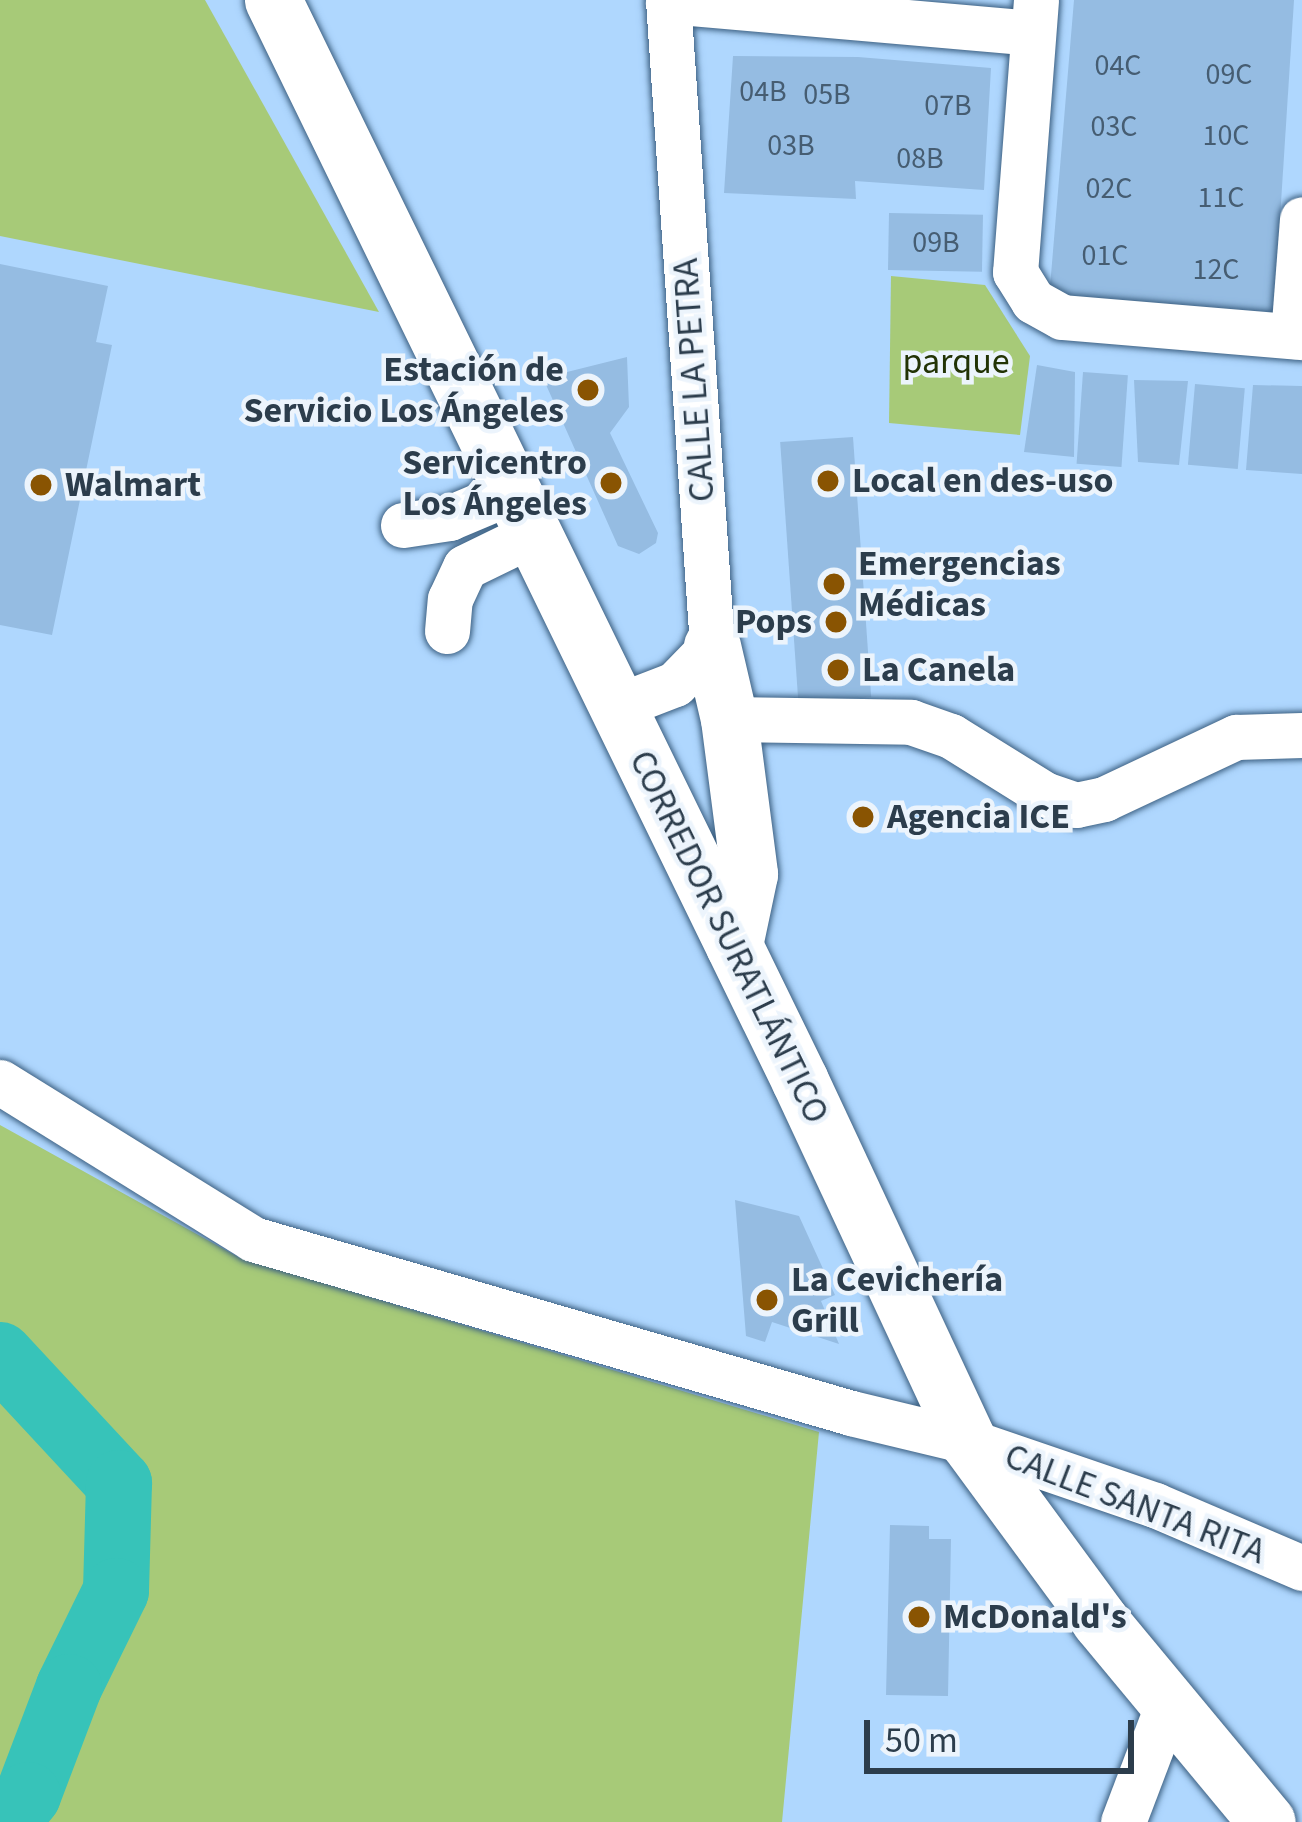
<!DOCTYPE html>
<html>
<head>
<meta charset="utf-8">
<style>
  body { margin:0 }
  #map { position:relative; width:1302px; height:1822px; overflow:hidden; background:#afd7fe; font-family:"Source Sans 3",sans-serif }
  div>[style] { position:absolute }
  .green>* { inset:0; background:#a7ca78 }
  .river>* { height:66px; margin:-33px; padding:0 33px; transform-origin:33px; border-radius:33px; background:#37c3b9 }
  .building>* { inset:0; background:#95bce2; transform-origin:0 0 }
  .roads { filter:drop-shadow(0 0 3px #3c6082) drop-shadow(0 0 3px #3c6082) }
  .minor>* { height:45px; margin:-22.5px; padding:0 22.5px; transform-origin:22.5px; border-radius:22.5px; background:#fff }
  .major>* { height:57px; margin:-28.5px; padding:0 28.5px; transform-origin:28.5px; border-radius:28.5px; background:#fff }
  .dots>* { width:33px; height:33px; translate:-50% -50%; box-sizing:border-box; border:6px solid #ecf4fc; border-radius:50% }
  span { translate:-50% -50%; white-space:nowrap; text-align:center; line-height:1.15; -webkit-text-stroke:9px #ecf4fc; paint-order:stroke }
  .number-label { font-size:30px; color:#465d72 }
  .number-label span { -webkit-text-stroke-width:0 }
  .park-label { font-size:36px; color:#223305 }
  .poi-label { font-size:36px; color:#2c3d4c; font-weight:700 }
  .right { translate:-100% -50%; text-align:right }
  .left { translate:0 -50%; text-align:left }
  .street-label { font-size:36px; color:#2c3d4c }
  .scale { position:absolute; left:864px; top:1720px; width:270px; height:54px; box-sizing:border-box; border:6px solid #2c3d4c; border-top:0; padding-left:15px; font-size:36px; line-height:42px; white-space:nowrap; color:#2c3d4c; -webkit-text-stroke:9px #ecf4fc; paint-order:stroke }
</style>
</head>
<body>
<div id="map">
  <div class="green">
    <i style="clip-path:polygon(0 0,205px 0,379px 312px,0 236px)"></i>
    <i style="clip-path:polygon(891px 276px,985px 285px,1030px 356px,1020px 435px,889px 423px)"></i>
    <i style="clip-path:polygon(0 1125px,240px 1258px,819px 1432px,782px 1822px,0 1822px)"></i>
  </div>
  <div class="river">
    <i style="left:0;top:1355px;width:175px;rotate:47.1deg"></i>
    <i style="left:119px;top:1483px;width:108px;rotate:91.6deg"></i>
    <i style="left:116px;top:1591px;width:107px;rotate:116.1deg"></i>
    <i style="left:69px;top:1687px;width:116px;rotate:110.8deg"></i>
    <i style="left:28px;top:1795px;width:34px;rotate:128deg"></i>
  </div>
  <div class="building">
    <i style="clip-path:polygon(1074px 0,1294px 0,1274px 312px,1070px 300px,1050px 287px)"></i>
    <i style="clip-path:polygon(733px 56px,858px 57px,991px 68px,984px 190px,855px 181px,856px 199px,724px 193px)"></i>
    <i style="left:889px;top:213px;width:94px;height:57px;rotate:1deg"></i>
    <i style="clip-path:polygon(0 264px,108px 286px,96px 342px,112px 345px,52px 635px,0 625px)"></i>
    <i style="clip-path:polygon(627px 357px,629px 407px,610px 433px,658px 533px,656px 543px,639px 554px,618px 546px,543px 378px)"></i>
    <i style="clip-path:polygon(1037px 365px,1075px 372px,1074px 457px,1024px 452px)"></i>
    <i style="left:1083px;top:372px;width:45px;height:92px;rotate:4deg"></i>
    <i style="clip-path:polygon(1134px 380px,1188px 381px,1179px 465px,1138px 462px)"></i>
    <i style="left:1195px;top:384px;width:50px;height:81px;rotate:5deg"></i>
    <i style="clip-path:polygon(1253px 385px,1302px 386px,1302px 474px,1246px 470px)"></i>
    <i style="left:853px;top:437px;width:261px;height:73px;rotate:86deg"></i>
    <i style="clip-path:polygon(735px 1200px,799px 1216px,835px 1295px,821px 1301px,839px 1344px,772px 1322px,765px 1342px,746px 1336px)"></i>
    <i style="clip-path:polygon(890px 1525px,929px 1526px,929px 1539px,951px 1539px,948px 1696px,886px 1695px)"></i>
  </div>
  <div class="roads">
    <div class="minor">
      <i style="left:1036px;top:0;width:273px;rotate:94.4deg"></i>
      <i style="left:1015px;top:272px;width:34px;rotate:58deg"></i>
      <i style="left:1033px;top:301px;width:33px;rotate:29deg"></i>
      <i style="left:1062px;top:317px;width:241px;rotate:4.8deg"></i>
      <i style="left:668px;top:1px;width:366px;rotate:5deg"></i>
      <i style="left:1293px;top:336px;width:117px;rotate:-85.6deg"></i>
      <i style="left:403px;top:525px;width:47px;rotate:-8.7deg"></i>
      <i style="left:449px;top:518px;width:67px;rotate:-22.8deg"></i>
      <i style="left:447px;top:631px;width:32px;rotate:-85deg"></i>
      <i style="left:450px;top:599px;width:35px;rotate:-65deg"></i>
      <i style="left:465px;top:567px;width:73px;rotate:-25.9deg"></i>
      <i style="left:618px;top:706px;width:61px;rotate:-21.1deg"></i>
      <i style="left:675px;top:684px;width:53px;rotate:-45.8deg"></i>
      <i style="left:712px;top:646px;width:647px;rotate:-93.9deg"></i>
      <i style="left:729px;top:719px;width:182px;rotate:0.9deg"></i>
      <i style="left:911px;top:722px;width:42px;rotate:19.3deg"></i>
      <i style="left:951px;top:736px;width:110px;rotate:31.9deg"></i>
      <i style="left:1044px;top:794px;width:34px;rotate:19deg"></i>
      <i style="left:1076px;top:805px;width:29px;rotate:-12deg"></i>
      <i style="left:1104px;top:799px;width:146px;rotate:-25.2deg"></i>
      <i style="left:1236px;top:737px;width:66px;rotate:-1.7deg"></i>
      <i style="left:0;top:1082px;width:298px;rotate:31.8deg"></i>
      <i style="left:253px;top:1239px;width:623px;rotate:16.22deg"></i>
      <i style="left:851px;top:1413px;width:120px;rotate:13.5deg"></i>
      <i style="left:968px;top:1441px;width:198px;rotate:18.9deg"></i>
      <i style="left:1155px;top:1505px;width:160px;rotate:23.2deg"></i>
      <i style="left:1123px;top:1822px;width:129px;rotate:-69.2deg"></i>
    </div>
    <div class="major">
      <i style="left:273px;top:0;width:1203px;rotate:64.01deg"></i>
      <i style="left:800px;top:1081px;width:397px;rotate:65deg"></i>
      <i style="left:968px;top:1441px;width:223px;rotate:53.7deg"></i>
      <i style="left:1100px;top:1621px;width:261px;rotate:50.3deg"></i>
      <i style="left:712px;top:646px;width:75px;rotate:76.9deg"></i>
      <i style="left:729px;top:719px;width:156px;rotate:82.6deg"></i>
      <i style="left:749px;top:874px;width:73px;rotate:101.9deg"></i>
    </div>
  </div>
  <div class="dots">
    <i style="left:588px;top:390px;background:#895402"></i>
    <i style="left:828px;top:481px;background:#895402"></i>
    <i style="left:611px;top:483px;background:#895402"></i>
    <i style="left:41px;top:485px;background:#895402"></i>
    <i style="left:834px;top:584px;background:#895402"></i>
    <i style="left:836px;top:622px;background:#895402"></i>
    <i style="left:838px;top:670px;background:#895402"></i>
    <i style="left:863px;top:817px;background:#895402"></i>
    <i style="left:767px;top:1300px;background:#895402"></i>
    <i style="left:919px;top:1617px;background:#895402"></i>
  </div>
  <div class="number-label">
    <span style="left:1118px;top:66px">04C</span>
    <span style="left:1229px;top:75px">09C</span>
    <span style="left:763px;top:92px">04B</span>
    <span style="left:827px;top:95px">05B</span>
    <span style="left:948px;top:106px">07B</span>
    <span style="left:1114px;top:127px">03C</span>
    <span style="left:1226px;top:136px">10C</span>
    <span style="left:791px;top:146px">03B</span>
    <span style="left:920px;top:159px">08B</span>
    <span style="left:1109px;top:189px">02C</span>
    <span style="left:1221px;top:198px">11C</span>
    <span style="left:936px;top:243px">09B</span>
    <span style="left:1105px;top:256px">01C</span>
    <span style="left:1216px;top:270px">12C</span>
  </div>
  <div class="park-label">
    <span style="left:956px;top:362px">parque</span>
  </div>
  <div class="poi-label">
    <span class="right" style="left:564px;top:390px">Estación de<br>Servicio Los Ángeles</span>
    <span class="right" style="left:587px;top:483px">Servicentro<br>Los Ángeles</span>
    <span class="left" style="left:852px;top:481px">Local en des-uso</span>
    <span class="left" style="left:65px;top:485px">Walmart</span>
    <span class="left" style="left:858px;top:584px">Emergencias<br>Médicas</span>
    <span class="right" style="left:812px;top:622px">Pops</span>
    <span class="left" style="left:862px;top:670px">La Canela</span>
    <span class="left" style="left:887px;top:817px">Agencia ICE</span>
    <span class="left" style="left:791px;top:1300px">La Cevichería<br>Grill</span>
    <span class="left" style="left:943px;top:1617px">McDonald's</span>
  </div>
  <div class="street-label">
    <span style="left:694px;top:380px;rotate:-94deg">CALLE LA PETRA</span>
    <span style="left:729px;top:937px;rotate:64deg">CORREDOR SURATLÁNTICO</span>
    <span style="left:1135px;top:1504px;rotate:21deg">CALLE SANTA RITA</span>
  </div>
  <div class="scale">50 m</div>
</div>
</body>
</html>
